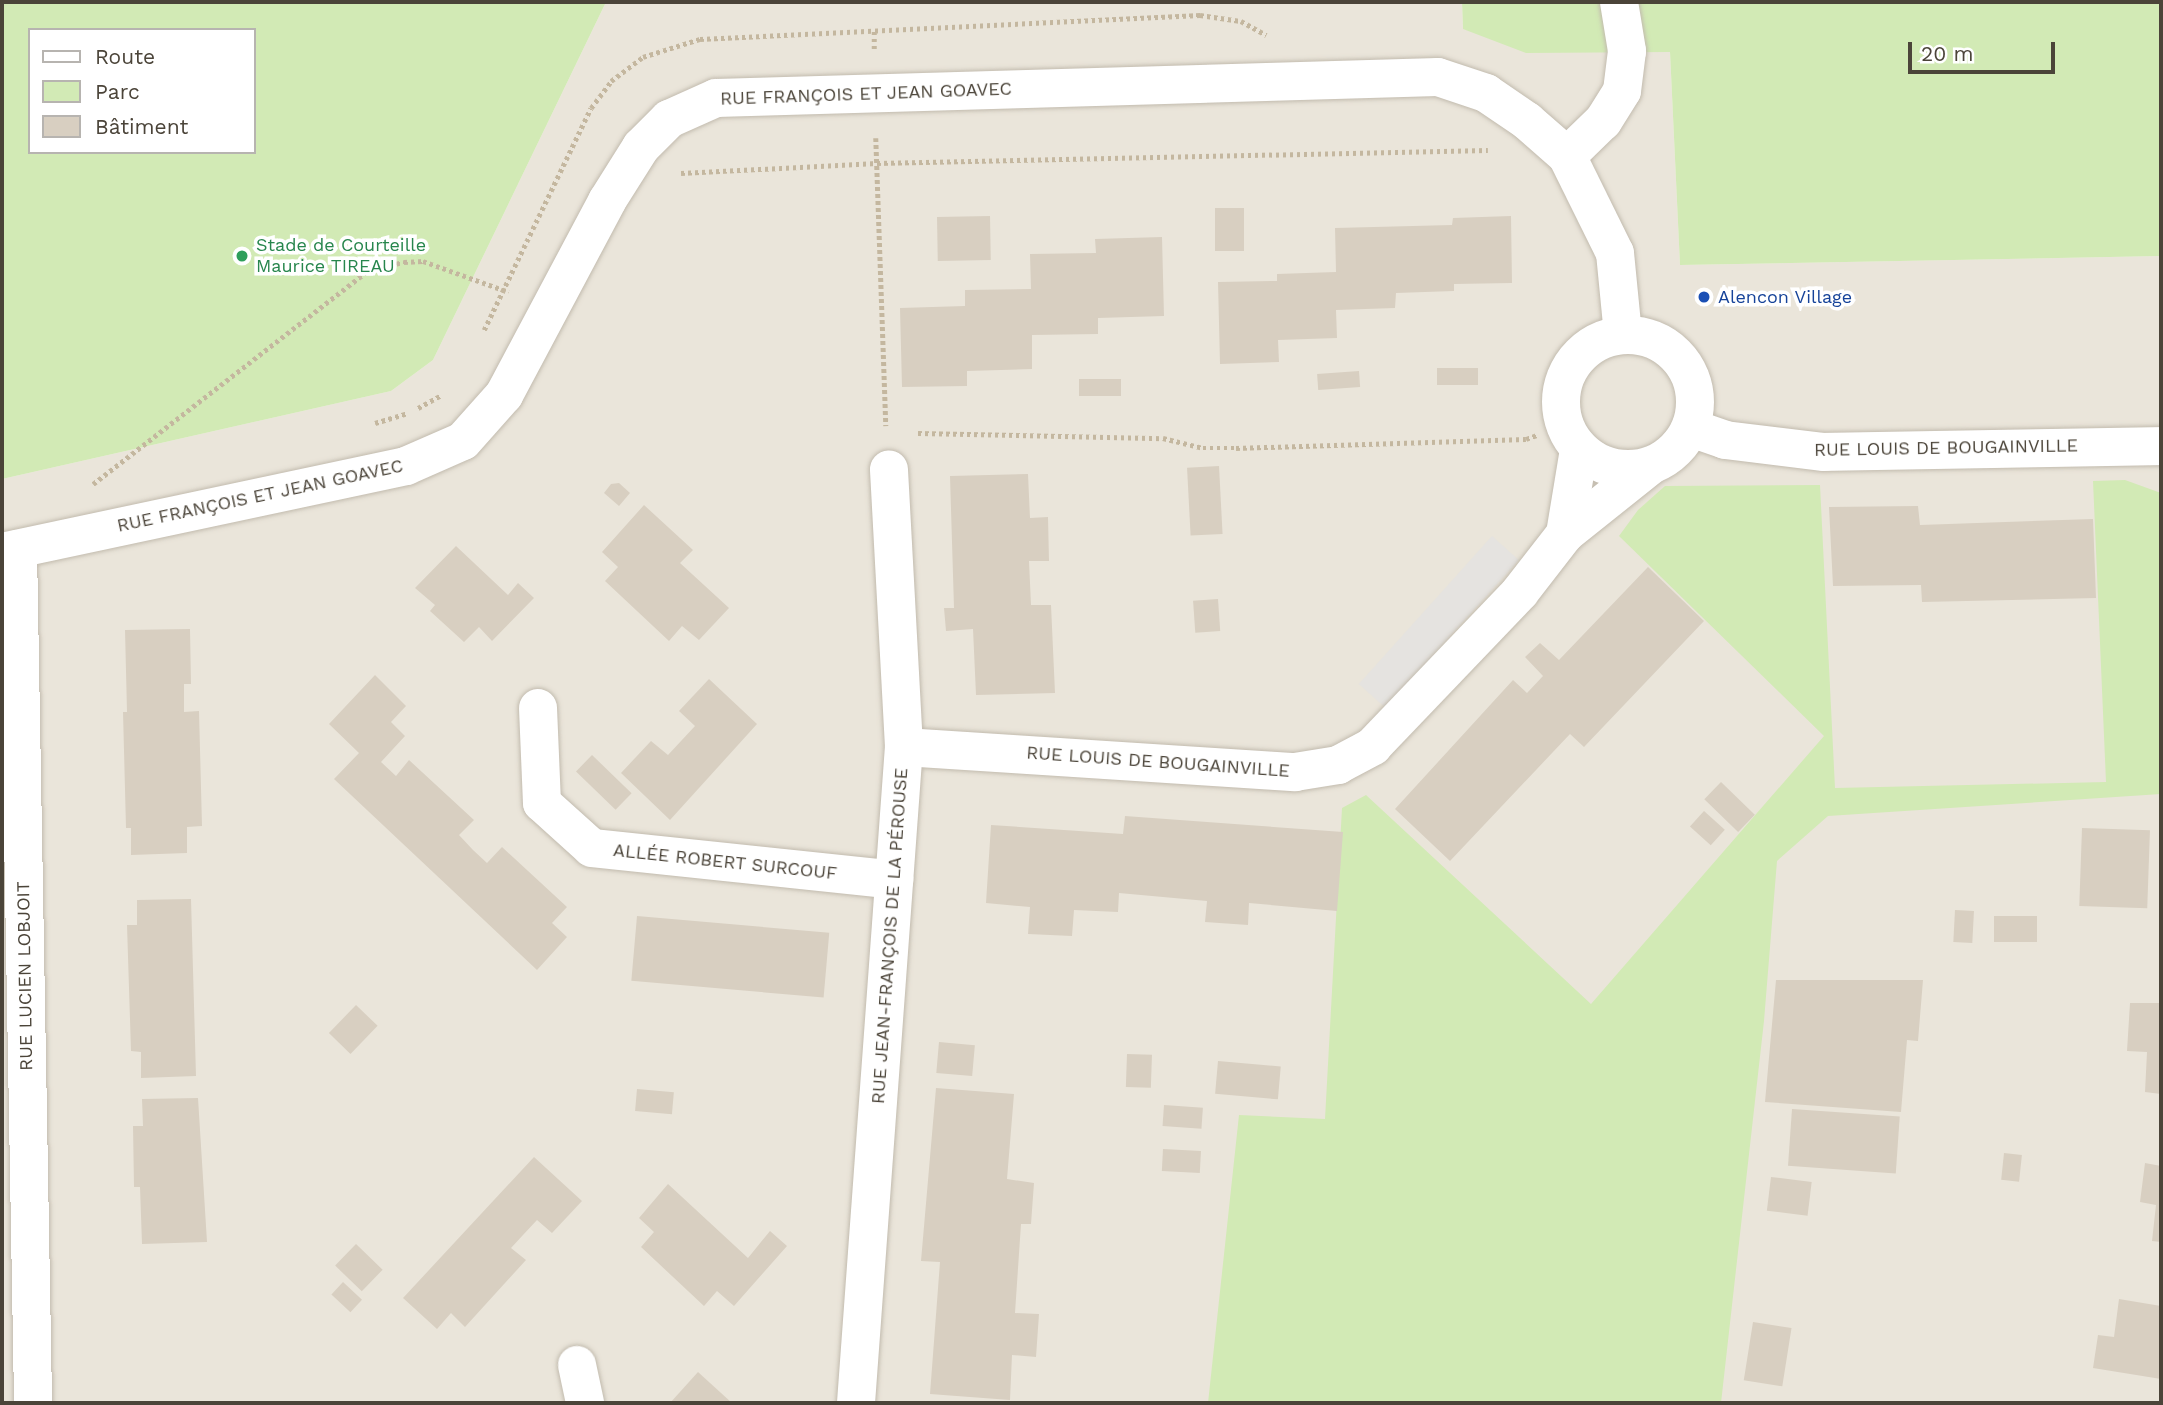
<!DOCTYPE html>
<html>
<head>
<meta charset="utf-8">
<style>
  body { margin:0 }
  #map { position:relative; width:2163px; height:1405px; overflow:hidden; background:#f6f3ec; font-family:"Work Sans",sans-serif }
  div>[style] { position:absolute }
  .residential>* { inset:0; background:#eae5da }
  .green>* { inset:0; background:#d2eab5 }
  .parking>* { inset:0; background:#e5e3e0; transform-origin:0 0 }
  .building>* { inset:0; background:#d8cfc1; transform-origin:0 0 }
  .path>* { height:4.5px; margin-top:-2.25px; transform-origin:0; background:repeating-linear-gradient(90deg,#c4b79f 0 3.5px,transparent 0 7px) }
  .roads { filter:drop-shadow(0 0 2px #c2bbae) drop-shadow(0 0 2px #c2bbae) }
  .minor>* { height:38px; margin:-19px; padding:0 19px; transform-origin:19px; border-radius:19px; background:#fff }
  .minor>.ring { margin:-19px; padding:0; box-sizing:content-box; background:none; border:38px solid #fff; border-radius:50% }
  .dots>* { width:19px; height:19px; translate:-50% -50%; box-sizing:border-box; border:4px solid #fff; border-radius:50% }
  span { translate:-50% -50%; white-space:nowrap; text-align:center; line-height:1.15; -webkit-text-stroke:7px #fff; paint-order:stroke }
  .street-label { font-size:18px; color:#4b4439 }
  .leisure-label { font-size:18px; color:#27864d }
  .left { translate:0 -50%; text-align:left }
  .transit-label { font-size:18px; color:#164399 }
  .frame { position:absolute; inset:0; border:4px solid #4b4439; pointer-events:none }
  .legend { position:absolute; left:28px; top:28px; width:228px; height:126px; box-sizing:border-box; background:#fff; border:2px solid #b7b4b0; margin:0; padding:9px 12px; list-style:none; font-size:21px; color:#4b4439 }
  .legend li { display:flex; align-items:center; gap:14px; height:35px }
  .legend b { width:35px; border:2px solid #b7b4b0 }
  .scale { position:absolute; left:1908px; top:42px; width:147px; height:32px; box-sizing:border-box; border:4px solid #4b4439; border-top:0; padding-left:9px; font-size:21px; line-height:24px; white-space:nowrap; color:#4b4439; -webkit-text-stroke:5px #fff; paint-order:stroke }
</style>
</head>
<body>
<div id="map">
  <div class="residential">
    <i style="clip-path:polygon(606px 2px,1462px 2px,1463px 29px,1627px 51px,1670px 52px,1680px 265px,2161px 256px,2161px 1403px,2px 1403px,2px 479px,391px 391px,433px 360px)"></i>
  </div>
  <div class="green">
    <i style="clip-path:polygon(evenodd,2px 2px,606px 2px,433px 360px,391px 391px,2px 479px,2px 2px,30px 30px,254px 30px,254px 152px,30px 152px,30px 30px)"></i>
    <i style="clip-path:polygon(1462px 2px,2161px 2px,2161px 256px,1680px 265px,1670px 52px,1526px 53px,1463px 29px)"></i>
    <i style="clip-path:polygon(2125px 480px,2161px 493px,2161px 794px,1828px 816px,1777px 861px,1764px 1021px,1721px 1403px,1208px 1403px,1239px 1115px,1325px 1119px,1342px 808px,1366px 795px,1591px 1004px,1824px 736px,1619px 536px,1638px 510px,1665px 486px,1820px 485px,1835px 788px,2106px 782px,2093px 481px)"></i>
  </div>
  <div class="parking">
    <i style="left:1492px;top:536px;width:36px;height:199px;rotate:42deg"></i>
  </div>
  <div class="building">
    <i style="left:1244px;top:208px;width:43px;height:29px;rotate:90deg"></i>
    <i style="left:990px;top:216px;width:44px;height:53px;rotate:89deg"></i>
    <i style="clip-path:polygon(1511px 216px,1512px 283px,1454px 284px,1454px 291px,1396px 293px,1395px 308px,1336px 310px,1337px 338px,1278px 340px,1279px 362px,1220px 364px,1218px 282px,1277px 281px,1277px 274px,1336px 272px,1335px 228px,1452px 225px,1453px 218px)"></i>
    <i style="clip-path:polygon(1162px 237px,1164px 316px,1098px 318px,1098px 334px,1032px 335px,1032px 369px,967px 371px,967px 386px,902px 387px,900px 308px,965px 306px,965px 290px,1031px 289px,1030px 254px,1096px 253px,1095px 239px)"></i>
    <i style="left:1478px;top:368px;width:17px;height:41px;rotate:90deg"></i>
    <i style="left:1359px;top:371px;width:16px;height:42px;rotate:86deg"></i>
    <i style="left:1121px;top:379px;width:17px;height:42px;rotate:90deg"></i>
    <i style="left:1219px;top:466px;width:68px;height:32px;rotate:87deg"></i>
    <i style="clip-path:polygon(1028px 474px,1030px 518px,1048px 517px,1049px 561px,1029px 561px,1031px 605px,1051px 605px,1055px 693px,976px 695px,973px 629px,946px 631px,944px 608px,954px 608px,950px 476px)"></i>
    <i style="clip-path:polygon(619px 483px,630px 493px,619px 506px,604px 493px,611px 484px)"></i>
    <i style="clip-path:polygon(644px 505px,693px 550px,680px 563px,729px 608px,699px 640px,682px 626px,669px 641px,605px 581px,618px 567px,602px 552px)"></i>
    <i style="clip-path:polygon(1918px 506px,1920px 525px,2093px 519px,2096px 598px,1922px 602px,1921px 585px,1833px 586px,1829px 507px)"></i>
    <i style="clip-path:polygon(456px 546px,508px 595px,518px 583px,534px 598px,492px 641px,479px 627px,464px 642px,430px 611px,435px 605px,415px 588px)"></i>
    <i style="clip-path:polygon(1648px 567px,1704px 621px,1584px 747px,1570px 734px,1450px 861px,1395px 809px,1513px 680px,1527px 693px,1543px 676px,1525px 657px,1540px 643px,1559px 660px)"></i>
    <i style="left:1218px;top:599px;width:32px;height:25px;rotate:86deg"></i>
    <i style="clip-path:polygon(190px 629px,191px 684px,184px 684px,184px 712px,199px 711px,202px 826px,187px 827px,187px 853px,131px 855px,131px 828px,126px 828px,123px 712px,127px 712px,125px 630px)"></i>
    <i style="clip-path:polygon(375px 675px,406px 706px,391px 722px,405px 736px,381px 762px,396px 776px,409px 760px,474px 820px,459px 835px,473px 850px,487px 863px,502px 847px,567px 907px,552px 923px,567px 937px,537px 970px,334px 779px,359px 753px,329px 724px)"></i>
    <i style="clip-path:polygon(709px 679px,757px 724px,670px 820px,621px 773px,651px 741px,668px 755px,695px 726px,679px 711px)"></i>
    <i style="left:592px;top:755px;width:55px;height:23px;rotate:44deg"></i>
    <i style="left:1721px;top:782px;width:47px;height:24px;rotate:44deg"></i>
    <i style="left:1704px;top:811px;width:28px;height:21px;rotate:42deg"></i>
    <i style="clip-path:polygon(1125px 816px,1343px 832px,1337px 911px,1249px 903px,1248px 925px,1205px 922px,1207px 901px,1119px 893px,1118px 912px,1074px 910px,1072px 936px,1028px 934px,1030px 907px,986px 903px,991px 825px,1123px 834px)"></i>
    <i style="left:2082px;top:828px;width:68px;height:78px;rotate:2deg"></i>
    <i style="clip-path:polygon(191px 899px,196px 1076px,141px 1078px,141px 1052px,131px 1051px,127px 925px,137px 925px,137px 900px)"></i>
    <i style="left:1955px;top:910px;width:19px;height:32px;rotate:3deg"></i>
    <i style="left:637px;top:916px;width:193px;height:65px;rotate:5deg"></i>
    <i style="left:1994px;top:916px;width:43px;height:26px"></i>
    <i style="clip-path:polygon(1776px 980px,1923px 980px,1918px 1041px,1907px 1040px,1901px 1112px,1765px 1102px)"></i>
    <i style="clip-path:polygon(2130px 1003px,2161px 1003px,2161px 1094px,2145px 1092px,2147px 1052px,2127px 1051px)"></i>
    <i style="left:356px;top:1005px;width:30px;height:39px;rotate:44deg"></i>
    <i style="left:939px;top:1042px;width:36px;height:31px;rotate:5deg"></i>
    <i style="left:1127px;top:1054px;width:25px;height:33px;rotate:2deg"></i>
    <i style="left:1218px;top:1061px;width:63px;height:33px;rotate:5deg"></i>
    <i style="clip-path:polygon(936px 1088px,1014px 1094px,1007px 1179px,1034px 1183px,1031px 1224px,1021px 1224px,1015px 1313px,1039px 1314px,1036px 1357px,1012px 1355px,1010px 1400px,930px 1394px,940px 1262px,921px 1261px)"></i>
    <i style="left:637px;top:1089px;width:37px;height:22px;rotate:5deg"></i>
    <i style="clip-path:polygon(198px 1098px,207px 1242px,142px 1244px,140px 1187px,134px 1187px,133px 1126px,143px 1126px,142px 1099px)"></i>
    <i style="left:1164px;top:1105px;width:39px;height:21px;rotate:4deg"></i>
    <i style="left:1792px;top:1109px;width:108px;height:57px;rotate:4deg"></i>
    <i style="left:1163px;top:1149px;width:38px;height:22px;rotate:3deg"></i>
    <i style="left:2004px;top:1153px;width:18px;height:27px;rotate:6deg"></i>
    <i style="clip-path:polygon(534px 1157px,582px 1201px,552px 1233px,537px 1220px,523px 1235px,511px 1248px,526px 1260px,465px 1327px,451px 1313px,437px 1329px,403px 1298px)"></i>
    <i style="clip-path:polygon(2145px 1163px,2161px 1166px,2161px 1242px,2152px 1241px,2156px 1205px,2140px 1202px)"></i>
    <i style="left:1771px;top:1177px;width:41px;height:34px;rotate:7deg"></i>
    <i style="clip-path:polygon(668px 1184px,748px 1258px,770px 1231px,787px 1246px,734px 1306px,717px 1291px,704px 1306px,641px 1247px,654px 1232px,639px 1218px)"></i>
    <i style="left:356px;top:1244px;width:37px;height:30px;rotate:44deg"></i>
    <i style="left:343px;top:1282px;width:26px;height:17px;rotate:43deg"></i>
    <i style="clip-path:polygon(2119px 1299px,2161px 1306px,2161px 1379px,2093px 1368px,2098px 1335px,2114px 1337px)"></i>
    <i style="left:1753px;top:1322px;width:39px;height:59px;rotate:9deg"></i>
    <i style="clip-path:polygon(698px 1372px,732px 1403px,670px 1403px)"></i>
  </div>
  <div class="path">
    <i style="left:874px;top:49px;width:18px;rotate:-90deg"></i>
    <i style="left:876px;top:138px;width:288px;rotate:88deg"></i>
    <i style="left:681px;top:173px;width:196px;rotate:-2.9deg"></i>
    <i style="left:877px;top:163px;width:611px;rotate:-1.22deg"></i>
    <i style="left:484px;top:330px;width:246px;rotate:-64.3deg"></i>
    <i style="left:591px;top:108px;width:34px;rotate:-53deg"></i>
    <i style="left:611px;top:81px;width:40px;rotate:-37deg"></i>
    <i style="left:643px;top:57px;width:60px;rotate:-17.5deg"></i>
    <i style="left:700px;top:39px;width:501px;rotate:-2.75deg"></i>
    <i style="left:1200px;top:15px;width:41px;rotate:8.3deg"></i>
    <i style="left:1241px;top:21px;width:29px;rotate:29deg"></i>
    <i style="left:418px;top:408px;width:26px;rotate:-29deg"></i>
    <i style="left:375px;top:423px;width:34px;rotate:-17deg"></i>
    <i style="left:918px;top:433px;width:245px;rotate:1.2deg"></i>
    <i style="left:1163px;top:438px;width:41px;rotate:14deg"></i>
    <i style="left:1203px;top:448px;width:33px"></i>
    <i style="left:1236px;top:448px;width:290px;rotate:-1.8deg"></i>
    <i style="left:1526px;top:439px;width:12px;rotate:-20deg"></i>
    <i style="left:93px;top:484px;width:349px;rotate:-37.8deg"></i>
    <i style="left:369px;top:270px;width:36px;rotate:-13deg"></i>
    <i style="left:404px;top:262px;width:19px;rotate:-3deg"></i>
    <i style="left:423px;top:261px;width:91px;rotate:19.8deg"></i>
  </div>
  <div class="roads">
    <div class="minor">
      <i style="left:1619px;top:2px;width:50px;rotate:80.7deg"></i>
      <i style="left:1627px;top:51px;width:40px;rotate:97.1deg"></i>
      <i style="left:1622px;top:91px;width:36px;rotate:122deg"></i>
      <i style="left:1603px;top:121px;width:50px;rotate:135.8deg"></i>
      <i style="left:1567px;top:156px;width:108px;rotate:63.7deg"></i>
      <i style="left:1615px;top:253px;width:81px;rotate:84.4deg"></i>
      <i class="ring" style="left:1561px;top:335px;width:96px;height:96px"></i>
      <i style="left:1691px;top:428px;width:36px;rotate:19deg"></i>
      <i style="left:1725px;top:440px;width:100px;rotate:6.9deg"></i>
      <i style="left:1824px;top:452px;width:337px;rotate:-1deg"></i>
      <i style="left:1565px;top:534px;width:86px;rotate:-80.6deg"></i>
      <i style="left:18px;top:549px;width:854px;rotate:88.99deg"></i>
      <i style="left:2px;top:552px;width:413px;rotate:-12deg"></i>
      <i style="left:406px;top:466px;width:62px;rotate:-23.7deg"></i>
      <i style="left:463px;top:441px;width:62px;rotate:-48.3deg"></i>
      <i style="left:504px;top:395px;width:220px;rotate:-62deg"></i>
      <i style="left:607px;top:201px;width:64px;rotate:-57.8deg"></i>
      <i style="left:641px;top:147px;width:40px;rotate:-45deg"></i>
      <i style="left:669px;top:119px;width:51px;rotate:-24.1deg"></i>
      <i style="left:716px;top:98px;width:722px;rotate:-1.67deg"></i>
      <i style="left:1438px;top:77px;width:51px;rotate:18.4deg"></i>
      <i style="left:1486px;top:93px;width:50px;rotate:34.3deg"></i>
      <i style="left:1527px;top:121px;width:53px;rotate:41.2deg"></i>
      <i style="left:538px;top:708px;width:95px;rotate:87.6deg"></i>
      <i style="left:542px;top:803px;width:67px;rotate:42deg"></i>
      <i style="left:592px;top:848px;width:304px;rotate:6deg"></i>
      <i style="left:904px;top:747px;width:392px;rotate:3.7deg"></i>
      <i style="left:1295px;top:772px;width:44px;rotate:-9.2deg"></i>
      <i style="left:1338px;top:765px;width:40px;rotate:-28deg"></i>
      <i style="left:1373px;top:746px;width:213px;rotate:-46.3deg"></i>
      <i style="left:1520px;top:592px;width:73px;rotate:-52.2deg"></i>
      <i style="left:1565px;top:534px;width:107px;rotate:-38.6deg"></i>
      <i style="left:577px;top:1365px;width:39px;rotate:78deg"></i>
      <i style="left:856px;top:1403px;width:658px;rotate:-85.82deg"></i>
      <i style="left:904px;top:747px;width:278px;rotate:-93.1deg"></i>
    </div>
  </div>
  <div class="dots">
    <i style="left:242px;top:256px;background:#2e9e5b"></i>
    <i style="left:1704px;top:297px;background:#1a4fb4"></i>
  </div>
  <div class="street-label">
    <span style="left:866px;top:94px;rotate:-2deg">RUE FRANÇOIS ET JEAN GOAVEC</span>
    <span style="left:1946px;top:448px;rotate:-1deg">RUE LOUIS DE BOUGAINVILLE</span>
    <span style="left:260px;top:496px;rotate:-12deg">RUE FRANÇOIS ET JEAN GOAVEC</span>
    <span style="left:1158px;top:762px;rotate:4deg">RUE LOUIS DE BOUGAINVILLE</span>
    <span style="left:725px;top:862px;rotate:6deg">ALLÉE ROBERT SURCOUF</span>
    <span style="left:890px;top:936px;rotate:-86deg">RUE JEAN-FRANÇOIS DE LA PÉROUSE</span>
    <span style="left:25px;top:976px;rotate:-91deg">RUE LUCIEN LOBJOIT</span>
  </div>
  <div class="leisure-label">
    <span class="left" style="left:256px;top:256px">Stade de Courteille<br>Maurice TIREAU</span>
  </div>
  <div class="transit-label">
    <span class="left" style="left:1718px;top:297px">Alencon Village</span>
  </div>
  <div class="frame"></div>
  <ul class="legend">
  <li><b style="height:9px;background:#fff"></b>Route</li>
  <li><b style="height:19px;background:#d2eab5"></b>Parc</li>
  <li><b style="height:19px;background:#d8cfc1"></b>Bâtiment</li>
  </ul>
  <div class="scale">20 m</div>
</div>
</body>
</html>
